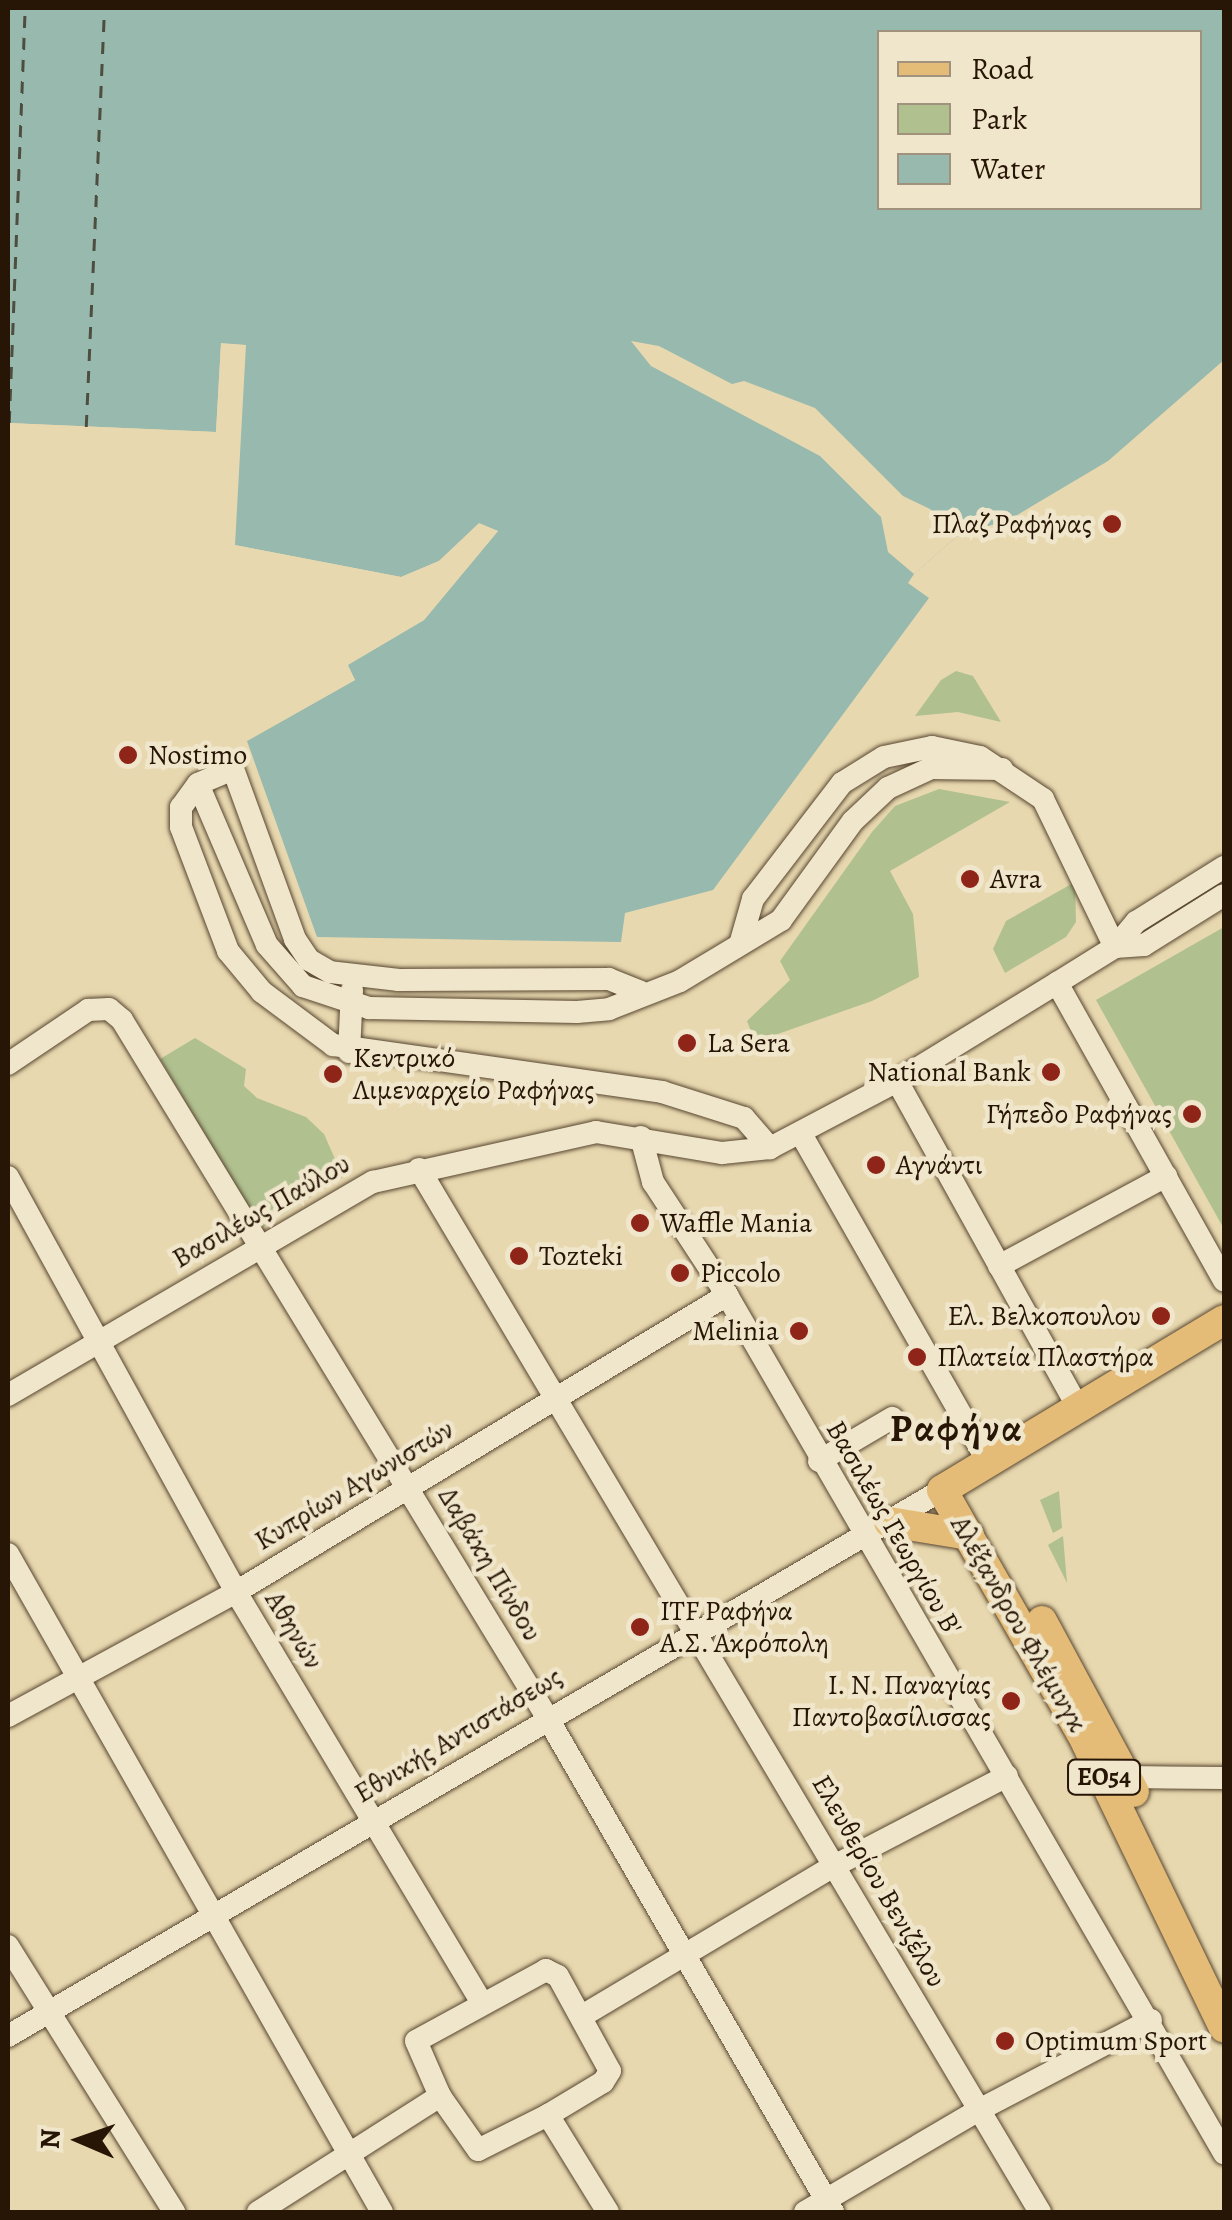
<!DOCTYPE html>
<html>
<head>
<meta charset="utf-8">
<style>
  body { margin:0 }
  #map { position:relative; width:1232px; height:2220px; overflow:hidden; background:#e8d8af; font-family:Alegreya,serif }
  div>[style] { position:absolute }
  .green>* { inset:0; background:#b0c08f }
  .water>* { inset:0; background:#97b9ae }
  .pier>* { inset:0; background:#e8d8af }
  .ferry>* { height:2.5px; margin-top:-1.25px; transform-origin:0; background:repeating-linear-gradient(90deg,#4e4e40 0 12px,transparent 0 22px) }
  .roads { filter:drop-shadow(0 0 2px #574630) drop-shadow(0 0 2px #574630) }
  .minor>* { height:22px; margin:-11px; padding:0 11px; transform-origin:11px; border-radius:11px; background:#f0e6cb }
  .major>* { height:30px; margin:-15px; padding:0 15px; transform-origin:15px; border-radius:15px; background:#e4bc78 }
  .dots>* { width:28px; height:28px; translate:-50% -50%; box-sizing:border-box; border:5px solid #f0e6cb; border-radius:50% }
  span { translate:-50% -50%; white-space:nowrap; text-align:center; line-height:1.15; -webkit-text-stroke:9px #f0e6cb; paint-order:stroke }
  .shield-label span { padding:2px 8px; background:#f0e6cb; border:2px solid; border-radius:8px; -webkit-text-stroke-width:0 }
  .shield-label { font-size:25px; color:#271505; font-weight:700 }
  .poi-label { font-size:28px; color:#271505 }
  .right { translate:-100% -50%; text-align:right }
  .left { translate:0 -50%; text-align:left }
  .street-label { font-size:28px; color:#271505 }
  .district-label { font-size:38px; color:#271505; font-weight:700; letter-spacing:2.5px }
  .frame { position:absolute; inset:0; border:10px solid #271505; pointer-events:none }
  .legend { position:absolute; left:877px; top:30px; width:325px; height:180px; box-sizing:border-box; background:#f0e6cb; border:2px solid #a0927c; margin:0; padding:12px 18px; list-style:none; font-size:30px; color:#271505 }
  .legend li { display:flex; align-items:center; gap:20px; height:50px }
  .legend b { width:50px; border:2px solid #a0927c }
  .north { position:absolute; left:30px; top:2090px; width:100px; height:100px; -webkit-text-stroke:8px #f0e6cb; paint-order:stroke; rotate:272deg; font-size:28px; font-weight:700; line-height:40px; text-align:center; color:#271505 }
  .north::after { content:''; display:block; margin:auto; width:35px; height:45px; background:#271505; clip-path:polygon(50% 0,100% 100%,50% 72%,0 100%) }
</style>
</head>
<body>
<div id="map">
  <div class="green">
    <i style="clip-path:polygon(956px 671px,973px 676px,1001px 722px,958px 712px,915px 716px,941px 680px)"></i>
    <i style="clip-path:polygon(939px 789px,1010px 802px,890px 871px,913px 914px,919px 977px,872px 1001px,755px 1042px,747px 1021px,790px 980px,780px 961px,872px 832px,895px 806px)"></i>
    <i style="clip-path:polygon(1075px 882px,1076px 922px,1066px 937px,1005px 973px,993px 949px,1006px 921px)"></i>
    <i style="clip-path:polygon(1224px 927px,1224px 1229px,1096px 1000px)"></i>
    <i style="clip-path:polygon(195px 1038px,246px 1069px,244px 1086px,257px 1098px,306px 1117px,324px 1134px,343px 1177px,261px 1228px,160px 1059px)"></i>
    <i style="clip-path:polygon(1059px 1491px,1062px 1528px,1053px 1533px,1040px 1500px)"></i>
    <i style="clip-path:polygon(1063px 1536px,1067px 1583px,1048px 1545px)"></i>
  </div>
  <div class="water">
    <i style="clip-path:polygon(evenodd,8px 8px,1224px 8px,1224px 360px,1108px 461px,1012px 518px,956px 537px,914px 574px,908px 583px,929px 598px,713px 890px,625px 913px,621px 942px,317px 937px,247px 741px,355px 680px,347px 665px,424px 620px,498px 531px,479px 524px,439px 561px,401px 577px,234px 545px,245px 345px,221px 344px,216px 432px,8px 423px,8px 8px,880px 32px,1200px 32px,1200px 208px,880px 208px,880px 32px)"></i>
  </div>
  <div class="pier">
    <i style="clip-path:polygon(631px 341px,659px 346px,732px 384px,744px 381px,815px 408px,903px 496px,930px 509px,956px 537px,914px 574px,888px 552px,881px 517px,820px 456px,651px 366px)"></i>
    <i style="clip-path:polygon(221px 343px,246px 345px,235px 545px,401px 577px,439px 561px,479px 523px,498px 531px,424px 620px,348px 665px,355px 680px,247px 741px,348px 678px,344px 661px,421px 616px,492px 532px,481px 528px,441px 565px,401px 582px,231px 549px,241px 350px,226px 349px,218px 437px,8px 428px,8px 423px,216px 432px)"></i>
  </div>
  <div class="ferry">
    <i style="left:9px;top:423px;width:415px;rotate:-87.8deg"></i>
    <i style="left:86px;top:427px;width:419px;rotate:-87.5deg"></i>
  </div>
  <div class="roads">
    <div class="minor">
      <i style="left:198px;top:784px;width:175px;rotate:66.8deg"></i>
      <i style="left:267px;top:945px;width:55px;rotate:48.7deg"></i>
      <i style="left:303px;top:986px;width:70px;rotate:18.4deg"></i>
      <i style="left:369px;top:1008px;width:208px;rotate:1.1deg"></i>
      <i style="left:577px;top:1012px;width:32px;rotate:-5deg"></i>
      <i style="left:609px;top:1009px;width:76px;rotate:-21.5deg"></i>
      <i style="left:680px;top:981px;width:118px;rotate:-31.1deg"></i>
      <i style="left:781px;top:920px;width:122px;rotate:-54deg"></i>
      <i style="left:853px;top:821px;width:48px;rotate:-43.3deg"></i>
      <i style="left:888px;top:788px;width:47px;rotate:-24.9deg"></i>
      <i style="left:931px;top:768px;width:71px;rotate:0.8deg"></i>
      <i style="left:741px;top:941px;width:44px;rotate:-74.1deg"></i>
      <i style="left:753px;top:899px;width:146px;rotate:-52.5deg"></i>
      <i style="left:842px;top:783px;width:49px;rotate:-31.8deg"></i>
      <i style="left:884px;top:757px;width:49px;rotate:-11.8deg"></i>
      <i style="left:932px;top:747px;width:49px;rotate:11.8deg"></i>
      <i style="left:980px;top:757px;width:76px;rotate:33.7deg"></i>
      <i style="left:1043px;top:799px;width:165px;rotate:64.1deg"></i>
      <i style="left:1115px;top:947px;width:29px;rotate:-4deg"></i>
      <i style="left:1144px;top:945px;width:94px;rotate:-32deg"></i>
      <i style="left:1057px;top:983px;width:341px;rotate:60.7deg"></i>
      <i style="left:641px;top:992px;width:35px;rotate:-158deg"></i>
      <i style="left:609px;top:979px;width:210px;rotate:179.7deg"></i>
      <i style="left:399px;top:980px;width:69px;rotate:-173.4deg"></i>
      <i style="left:330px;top:972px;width:24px;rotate:-150deg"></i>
      <i style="left:309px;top:960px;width:25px;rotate:-124deg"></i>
      <i style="left:295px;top:939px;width:181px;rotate:-110deg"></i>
      <i style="left:233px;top:769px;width:38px;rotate:157deg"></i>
      <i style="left:198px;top:784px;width:29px;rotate:126deg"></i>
      <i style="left:181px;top:807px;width:20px;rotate:90deg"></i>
      <i style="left:181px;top:827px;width:133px;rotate:69.2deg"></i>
      <i style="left:228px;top:951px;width:53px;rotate:50.3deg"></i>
      <i style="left:262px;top:992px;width:89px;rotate:36.7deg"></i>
      <i style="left:333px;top:1045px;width:332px;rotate:8.1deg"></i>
      <i style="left:662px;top:1092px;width:86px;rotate:17.6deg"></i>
      <i style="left:744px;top:1118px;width:40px;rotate:49deg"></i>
      <i style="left:349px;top:1052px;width:62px;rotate:-87.2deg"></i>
      <i style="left:8px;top:1064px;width:97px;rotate:-34deg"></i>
      <i style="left:88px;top:1010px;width:21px;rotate:-3deg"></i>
      <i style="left:109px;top:1009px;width:17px;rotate:40deg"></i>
      <i style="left:122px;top:1020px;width:816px;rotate:58.63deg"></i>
      <i style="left:547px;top:1717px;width:572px;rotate:59.98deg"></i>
      <i style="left:897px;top:1081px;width:374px;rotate:61deg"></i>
      <i style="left:801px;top:1134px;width:378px;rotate:60.3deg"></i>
      <i style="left:641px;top:1137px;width:47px;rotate:75.1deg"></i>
      <i style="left:653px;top:1182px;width:135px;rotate:56.8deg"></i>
      <i style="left:727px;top:1295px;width:992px;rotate:59.92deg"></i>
      <i style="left:419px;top:1169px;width:1214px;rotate:59.23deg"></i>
      <i style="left:8px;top:1177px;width:474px;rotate:61.2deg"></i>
      <i style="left:236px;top:1592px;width:478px;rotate:59.1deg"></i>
      <i style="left:999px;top:1266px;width:190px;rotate:-28.3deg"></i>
      <i style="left:8px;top:1395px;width:423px;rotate:-30.3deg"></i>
      <i style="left:373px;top:1182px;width:229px;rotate:-12.6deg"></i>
      <i style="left:596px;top:1132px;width:128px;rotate:9.5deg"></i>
      <i style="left:722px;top:1153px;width:48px;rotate:-5.9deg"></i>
      <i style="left:770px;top:1148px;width:144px;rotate:-27.8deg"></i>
      <i style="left:897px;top:1081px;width:188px;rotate:-31.5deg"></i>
      <i style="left:1057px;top:983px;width:68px;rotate:-31.8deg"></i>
      <i style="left:1115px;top:947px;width:33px;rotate:-50deg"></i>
      <i style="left:1136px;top:922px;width:104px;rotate:-32deg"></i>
      <i style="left:819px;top:1461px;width:85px;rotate:-30.5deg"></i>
      <i style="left:8px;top:1554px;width:757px;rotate:60.39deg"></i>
      <i style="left:8px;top:1716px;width:260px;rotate:-28.5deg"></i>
      <i style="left:236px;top:1592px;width:574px;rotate:-31.17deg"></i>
      <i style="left:1128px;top:1777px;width:96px;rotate:0.6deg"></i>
      <i style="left:8px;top:1946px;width:314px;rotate:58deg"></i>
      <i style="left:546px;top:1970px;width:13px;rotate:27deg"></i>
      <i style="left:558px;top:1976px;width:108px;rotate:61.3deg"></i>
      <i style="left:610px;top:2071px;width:13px;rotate:122deg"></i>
      <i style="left:603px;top:2082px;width:64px;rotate:149deg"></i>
      <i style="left:548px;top:2115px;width:78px;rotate:153.4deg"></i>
      <i style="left:478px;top:2150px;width:66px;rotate:-125.1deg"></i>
      <i style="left:440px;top:2096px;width:60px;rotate:-113.6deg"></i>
      <i style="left:416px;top:2041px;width:148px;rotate:-28.6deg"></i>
      <i style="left:582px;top:2016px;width:293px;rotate:-30.8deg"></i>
      <i style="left:834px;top:1866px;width:195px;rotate:-27.5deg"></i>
      <i style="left:8px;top:2036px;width:1082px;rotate:-30.31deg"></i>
      <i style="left:548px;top:2115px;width:114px;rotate:58.3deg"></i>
      <i style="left:258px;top:2212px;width:216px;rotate:-32.5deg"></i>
      <i style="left:805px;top:2212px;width:202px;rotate:-30.4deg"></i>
      <i style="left:979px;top:2110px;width:194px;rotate:-27.6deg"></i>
    </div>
    <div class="major">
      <i style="left:1224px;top:1320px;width:329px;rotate:148.9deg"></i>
      <i style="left:942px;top:1490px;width:281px;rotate:60.2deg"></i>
      <i style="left:1082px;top:1734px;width:326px;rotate:64.2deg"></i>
      <i style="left:889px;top:1522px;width:81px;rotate:9.2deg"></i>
      <i style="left:1042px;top:1621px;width:194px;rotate:61.7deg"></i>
    </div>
  </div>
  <div class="dots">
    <i style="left:1112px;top:524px;background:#8f2418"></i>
    <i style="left:128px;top:755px;background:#8f2418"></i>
    <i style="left:970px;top:879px;background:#8f2418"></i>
    <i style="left:687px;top:1043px;background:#8f2418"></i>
    <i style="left:1051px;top:1072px;background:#8f2418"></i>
    <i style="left:333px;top:1074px;background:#8f2418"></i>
    <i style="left:1192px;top:1114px;background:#8f2418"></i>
    <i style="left:876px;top:1165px;background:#8f2418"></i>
    <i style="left:640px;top:1223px;background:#8f2418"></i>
    <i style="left:519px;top:1256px;background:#8f2418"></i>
    <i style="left:680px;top:1273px;background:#8f2418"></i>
    <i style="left:1161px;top:1316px;background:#8f2418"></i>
    <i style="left:799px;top:1331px;background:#8f2418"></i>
    <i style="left:917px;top:1357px;background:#8f2418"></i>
    <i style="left:640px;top:1627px;background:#8f2418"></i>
    <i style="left:1011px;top:1701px;background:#8f2418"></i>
    <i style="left:1005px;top:2041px;background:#8f2418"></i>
  </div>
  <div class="shield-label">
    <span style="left:1104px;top:1777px">ΕΟ54</span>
  </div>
  <div class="poi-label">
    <span class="right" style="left:1092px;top:524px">Πλαζ Ραφήνας</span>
    <span class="left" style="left:148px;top:755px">Nostimo</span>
    <span class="left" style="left:990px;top:879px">Avra</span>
    <span class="left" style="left:707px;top:1043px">La Sera</span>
    <span class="left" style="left:353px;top:1074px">Κεντρικό<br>Λιμεναρχείο Ραφήνας</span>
    <span class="right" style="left:1031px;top:1072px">National Bank</span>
    <span class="right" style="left:1172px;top:1114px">Γήπεδο Ραφήνας</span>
    <span class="left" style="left:896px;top:1165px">Αγνάντι</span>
    <span class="left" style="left:660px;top:1223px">Waffle Mania</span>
    <span class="left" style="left:539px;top:1256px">Tozteki</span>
    <span class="left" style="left:700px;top:1273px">Piccolo</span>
    <span class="right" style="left:1141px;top:1316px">Ελ. Βελκοπουλου</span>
    <span class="right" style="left:779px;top:1331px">Melinia</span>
    <span class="left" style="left:937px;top:1357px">Πλατεία Πλαστήρα</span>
    <span class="left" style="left:660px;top:1627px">ITF Ραφήνα<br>Α.Σ. Ακρόπολη</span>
    <span class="right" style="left:991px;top:1701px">Ι. Ν. Παναγίας<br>Παντοβασίλισσας</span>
    <span class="left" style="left:1025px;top:2041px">Optimum Sport</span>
  </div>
  <div class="street-label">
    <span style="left:261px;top:1211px;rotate:-30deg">Βασιλέως Παύλου</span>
    <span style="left:354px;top:1485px;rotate:-31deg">Κυπρίων Αγωνιστών</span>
    <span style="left:894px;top:1528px;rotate:60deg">Βασιλέως Γεωργίου Β'</span>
    <span style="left:490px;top:1564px;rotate:59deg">Δαβάκη Πίνδου</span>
    <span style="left:1019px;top:1624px;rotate:60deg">Αλέξανδρου Φλέμινγκ</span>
    <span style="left:294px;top:1630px;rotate:59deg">Αθηνών</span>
    <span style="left:458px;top:1735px;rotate:-31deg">Εθνικής Αντιστάσεως</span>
    <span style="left:879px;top:1881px;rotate:60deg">Ελευθερίου Βενιζέλου</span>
  </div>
  <div class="district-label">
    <span style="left:957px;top:1429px">Ραφήνα</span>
  </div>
  <div class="frame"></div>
  <ul class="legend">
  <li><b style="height:12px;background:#e4bc78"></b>Road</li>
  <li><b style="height:28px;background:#b0c08f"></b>Park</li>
  <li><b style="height:28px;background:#97b9ae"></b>Water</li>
  </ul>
  <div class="north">N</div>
</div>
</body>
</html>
